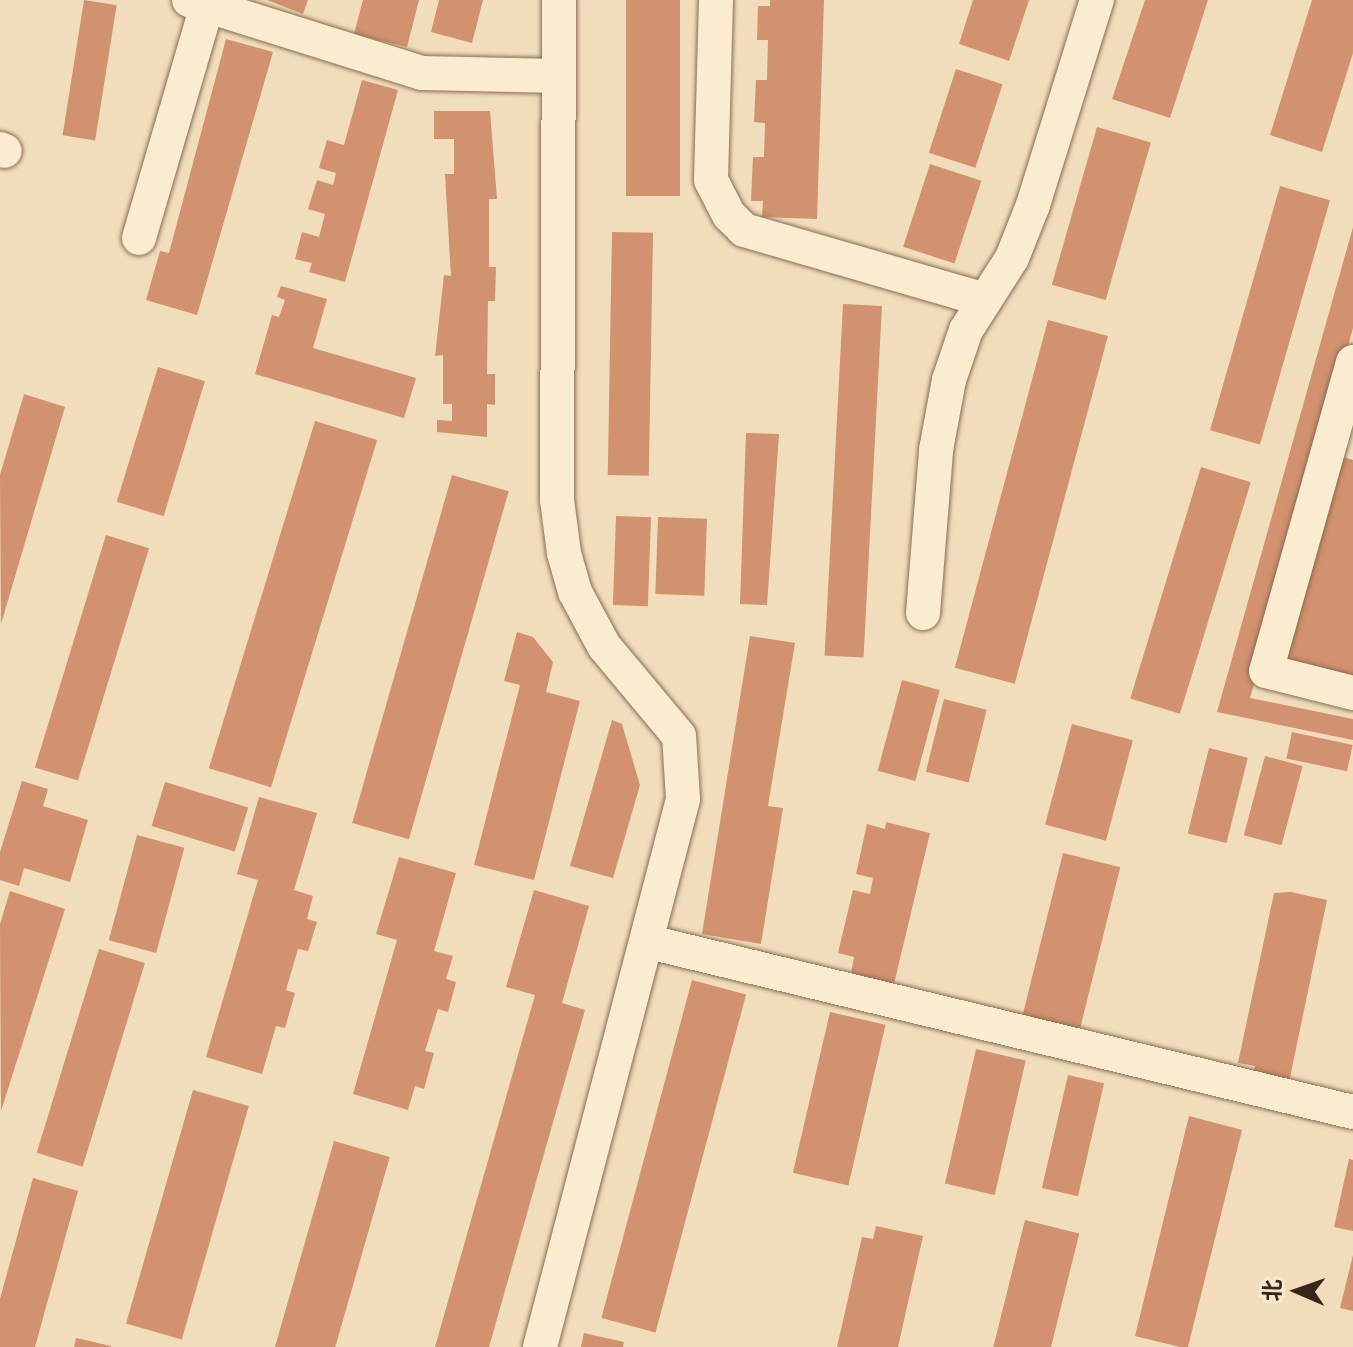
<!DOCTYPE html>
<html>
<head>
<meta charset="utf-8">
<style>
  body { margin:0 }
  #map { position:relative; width:1353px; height:1347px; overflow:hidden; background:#f1ddbc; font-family:"Times New Roman","Noto Sans SC",serif }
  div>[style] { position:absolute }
  .building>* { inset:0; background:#d2916f; transform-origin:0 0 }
  .roads { filter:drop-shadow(0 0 2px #896c54) drop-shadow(0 0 2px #896c54) }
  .minor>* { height:34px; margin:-17px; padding:0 17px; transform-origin:17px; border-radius:17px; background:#fbebcf }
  span { translate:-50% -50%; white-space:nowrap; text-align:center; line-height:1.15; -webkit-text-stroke:7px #f8e8cc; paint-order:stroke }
  .north { position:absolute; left:1257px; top:1251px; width:80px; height:80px; -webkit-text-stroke:6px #f8e8cc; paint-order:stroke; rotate:272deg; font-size:22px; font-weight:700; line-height:32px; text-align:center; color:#37261a }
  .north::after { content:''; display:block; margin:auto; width:28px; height:36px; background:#37261a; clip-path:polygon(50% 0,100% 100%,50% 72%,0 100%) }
</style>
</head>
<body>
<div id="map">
  <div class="building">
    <i style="left:84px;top:0;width:33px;height:137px;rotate:9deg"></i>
    <i style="clip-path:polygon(267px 0,308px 0,303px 14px)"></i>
    <i style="clip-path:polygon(363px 0,419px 0,407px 47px,354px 34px)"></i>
    <i style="clip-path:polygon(439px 0,483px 0,472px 43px,431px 32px)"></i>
    <i style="left:626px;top:0;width:54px;height:196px"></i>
    <i style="clip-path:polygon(770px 0,824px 0,817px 219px,762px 217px,763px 201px,751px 201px,753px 157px,764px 157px,765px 123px,754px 122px,756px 80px,767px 80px,768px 40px,757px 40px,758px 6px,770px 6px)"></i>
    <i style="clip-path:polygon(973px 0,1029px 0,1009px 61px,959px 44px)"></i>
    <i style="clip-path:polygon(1145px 0,1208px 0,1170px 118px,1112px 99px)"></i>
    <i style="clip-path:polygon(1312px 0,1353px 0,1353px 53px,1322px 152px,1270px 135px)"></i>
    <i style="clip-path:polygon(226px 39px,273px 52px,197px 315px,146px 300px,160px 251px,169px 253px)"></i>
    <i style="left:956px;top:69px;width:49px;height:88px;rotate:18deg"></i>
    <i style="clip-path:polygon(362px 80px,398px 90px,345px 282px,309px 272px,312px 263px,295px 259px,302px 232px,319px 237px,325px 214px,308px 209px,317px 180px,333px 185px,336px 173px,319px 168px,327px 140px,344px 145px)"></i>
    <i style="clip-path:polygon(434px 111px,490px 111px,497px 199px,489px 199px,489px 267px,496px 267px,495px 301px,488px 301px,487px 374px,495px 374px,495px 405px,487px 404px,487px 437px,437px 432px,437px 420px,452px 421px,452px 404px,443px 404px,443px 355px,435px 356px,444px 275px,451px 276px,445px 174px,454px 174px,454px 139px,434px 139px)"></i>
    <i style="left:1097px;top:127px;width:56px;height:164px;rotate:16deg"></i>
    <i style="left:930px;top:164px;width:54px;height:87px;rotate:18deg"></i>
    <i style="left:1280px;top:186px;width:52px;height:254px;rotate:16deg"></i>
    <i style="clip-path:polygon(1353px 227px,1353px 328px,1250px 698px,1353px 719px,1353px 740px,1217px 712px)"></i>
    <i style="left:612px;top:232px;width:41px;height:243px;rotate:1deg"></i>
    <i style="clip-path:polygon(281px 286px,327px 299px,313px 348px,416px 378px,404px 418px,255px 374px,272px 315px,279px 317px,285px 300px,277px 297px)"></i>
    <i style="left:843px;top:304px;width:39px;height:352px;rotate:3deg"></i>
    <i style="left:1048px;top:320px;width:62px;height:360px;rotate:15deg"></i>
    <i style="left:158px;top:367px;width:49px;height:141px;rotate:17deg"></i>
    <i style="clip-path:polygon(24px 394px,65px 407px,1px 624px,0 475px)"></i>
    <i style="left:315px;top:421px;width:65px;height:363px;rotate:17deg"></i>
    <i style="clip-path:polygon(746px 433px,779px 434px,767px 605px,740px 604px)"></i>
    <i style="clip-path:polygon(1333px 454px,1353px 460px,1353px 681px,1276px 659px)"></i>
    <i style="left:1201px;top:467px;width:52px;height:242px;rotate:17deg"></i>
    <i style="left:452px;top:475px;width:59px;height:362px;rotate:16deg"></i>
    <i style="left:616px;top:516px;width:35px;height:89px;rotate:2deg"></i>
    <i style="left:658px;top:517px;width:49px;height:77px;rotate:2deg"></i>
    <i style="left:106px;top:535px;width:45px;height:243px;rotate:17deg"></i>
    <i style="clip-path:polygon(517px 632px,533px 637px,553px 662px,546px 692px,580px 701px,534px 880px,474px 865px,520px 685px,504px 681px)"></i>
    <i style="clip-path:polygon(750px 636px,795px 643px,768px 806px,783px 808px,761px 944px,702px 934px)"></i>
    <i style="left:902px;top:680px;width:39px;height:94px;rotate:15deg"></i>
    <i style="left:944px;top:699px;width:44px;height:75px;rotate:14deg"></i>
    <i style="clip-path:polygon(612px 720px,622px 724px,640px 785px,613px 878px,570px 866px)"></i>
    <i style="left:1072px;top:724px;width:63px;height:104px;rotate:15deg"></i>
    <i style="left:1292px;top:732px;width:62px;height:27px;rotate:12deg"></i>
    <i style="left:1209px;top:748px;width:40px;height:88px;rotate:14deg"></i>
    <i style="left:1265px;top:756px;width:39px;height:82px;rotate:15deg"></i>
    <i style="clip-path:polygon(22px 781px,48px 789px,43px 806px,88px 820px,70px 882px,24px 868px,19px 886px,0 880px,0 852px)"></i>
    <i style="left:165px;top:782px;width:87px;height:46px;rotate:17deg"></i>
    <i style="clip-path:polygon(259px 797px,317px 813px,294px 890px,313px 896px,307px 919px,317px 922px,308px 951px,298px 949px,286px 990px,295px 993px,285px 1028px,276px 1026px,262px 1074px,206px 1057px,258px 880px,237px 874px)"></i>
    <i style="clip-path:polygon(886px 822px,930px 833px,894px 984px,851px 973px,854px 957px,838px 953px,853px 890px,870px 894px,873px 878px,856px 874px,867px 824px,885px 829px)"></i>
    <i style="left:137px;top:835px;width:49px;height:109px;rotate:15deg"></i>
    <i style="left:1063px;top:853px;width:59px;height:170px;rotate:14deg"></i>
    <i style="clip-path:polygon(399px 857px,456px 873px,434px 951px,453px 956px,446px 979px,456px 982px,448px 1012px,438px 1009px,425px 1051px,434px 1053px,424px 1089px,415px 1086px,408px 1110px,353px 1094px,397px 940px,376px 934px)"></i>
    <i style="clip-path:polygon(534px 890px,589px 906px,562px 1003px,585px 1010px,489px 1347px,435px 1347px,535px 995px,506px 987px)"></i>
    <i style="clip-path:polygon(10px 891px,65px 909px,1px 1111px,0 924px)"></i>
    <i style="clip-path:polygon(1291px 892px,1327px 900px,1289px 1082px,1253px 1074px,1255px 1066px,1238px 1063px,1274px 893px)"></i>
    <i style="left:99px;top:949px;width:48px;height:213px;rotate:17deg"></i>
    <i style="left:692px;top:980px;width:56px;height:350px;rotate:15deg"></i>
    <i style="left:830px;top:1012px;width:57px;height:165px;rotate:13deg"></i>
    <i style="left:976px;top:1049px;width:51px;height:138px;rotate:13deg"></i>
    <i style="left:1068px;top:1075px;width:37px;height:116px;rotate:13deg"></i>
    <i style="left:193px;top:1090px;width:58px;height:243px;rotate:16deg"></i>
    <i style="clip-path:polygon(1189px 1116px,1242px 1130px,1188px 1347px,1180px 1347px,1135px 1336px)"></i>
    <i style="left:334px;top:1141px;width:58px;height:214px;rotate:16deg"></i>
    <i style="clip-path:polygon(1349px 1159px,1353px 1160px,1353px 1231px,1334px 1227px)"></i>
    <i style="clip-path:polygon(33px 1178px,78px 1191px,35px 1347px,0 1347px,0 1299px)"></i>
    <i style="left:1025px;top:1220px;width:56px;height:131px;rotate:14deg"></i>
    <i style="clip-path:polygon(876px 1226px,923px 1236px,898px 1347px,837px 1347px,862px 1237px,873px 1239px)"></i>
    <i style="clip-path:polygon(1353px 1255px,1353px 1311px,1340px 1308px)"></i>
    <i style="clip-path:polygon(584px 1333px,624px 1342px,623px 1347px,581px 1347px)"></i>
    <i style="clip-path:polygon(76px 1338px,111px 1346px,111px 1347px,74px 1347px)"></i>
  </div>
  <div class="roads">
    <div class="minor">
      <i style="left:189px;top:0;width:244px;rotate:17.4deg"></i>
      <i style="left:422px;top:73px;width:137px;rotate:1.3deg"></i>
      <i style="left:716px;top:0;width:180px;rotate:91.6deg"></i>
      <i style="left:711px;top:180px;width:39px;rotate:63deg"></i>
      <i style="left:729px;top:215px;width:21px;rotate:45deg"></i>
      <i style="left:744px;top:230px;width:248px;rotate:16.2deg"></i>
      <i style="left:0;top:149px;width:5px;rotate:22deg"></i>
      <i style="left:139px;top:238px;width:243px;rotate:-73.7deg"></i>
      <i style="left:1353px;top:362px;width:321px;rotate:105.7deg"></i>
      <i style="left:1266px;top:671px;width:90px;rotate:14.2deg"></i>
      <i style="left:923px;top:613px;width:164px;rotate:-85.4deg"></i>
      <i style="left:936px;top:450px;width:71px;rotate:-79.5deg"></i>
      <i style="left:949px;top:380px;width:53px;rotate:-71.2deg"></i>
      <i style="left:966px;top:330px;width:85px;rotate:-57.4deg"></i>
      <i style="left:1012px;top:258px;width:57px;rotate:-68.4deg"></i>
      <i style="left:1033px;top:205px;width:215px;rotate:-72.7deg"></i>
      <i style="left:649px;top:942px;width:724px;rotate:13.58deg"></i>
      <i style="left:540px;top:1347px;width:566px;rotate:-75.37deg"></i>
      <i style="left:683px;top:799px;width:63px;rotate:-93.6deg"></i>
      <i style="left:679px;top:736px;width:117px;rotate:-129.8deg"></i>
      <i style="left:604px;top:646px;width:61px;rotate:-118.2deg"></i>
      <i style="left:575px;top:592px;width:41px;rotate:-105.8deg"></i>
      <i style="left:564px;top:553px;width:53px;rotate:-97.5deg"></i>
      <i style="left:557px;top:500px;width:500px;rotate:-89.77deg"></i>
    </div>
  </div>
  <div class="north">北</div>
</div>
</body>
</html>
